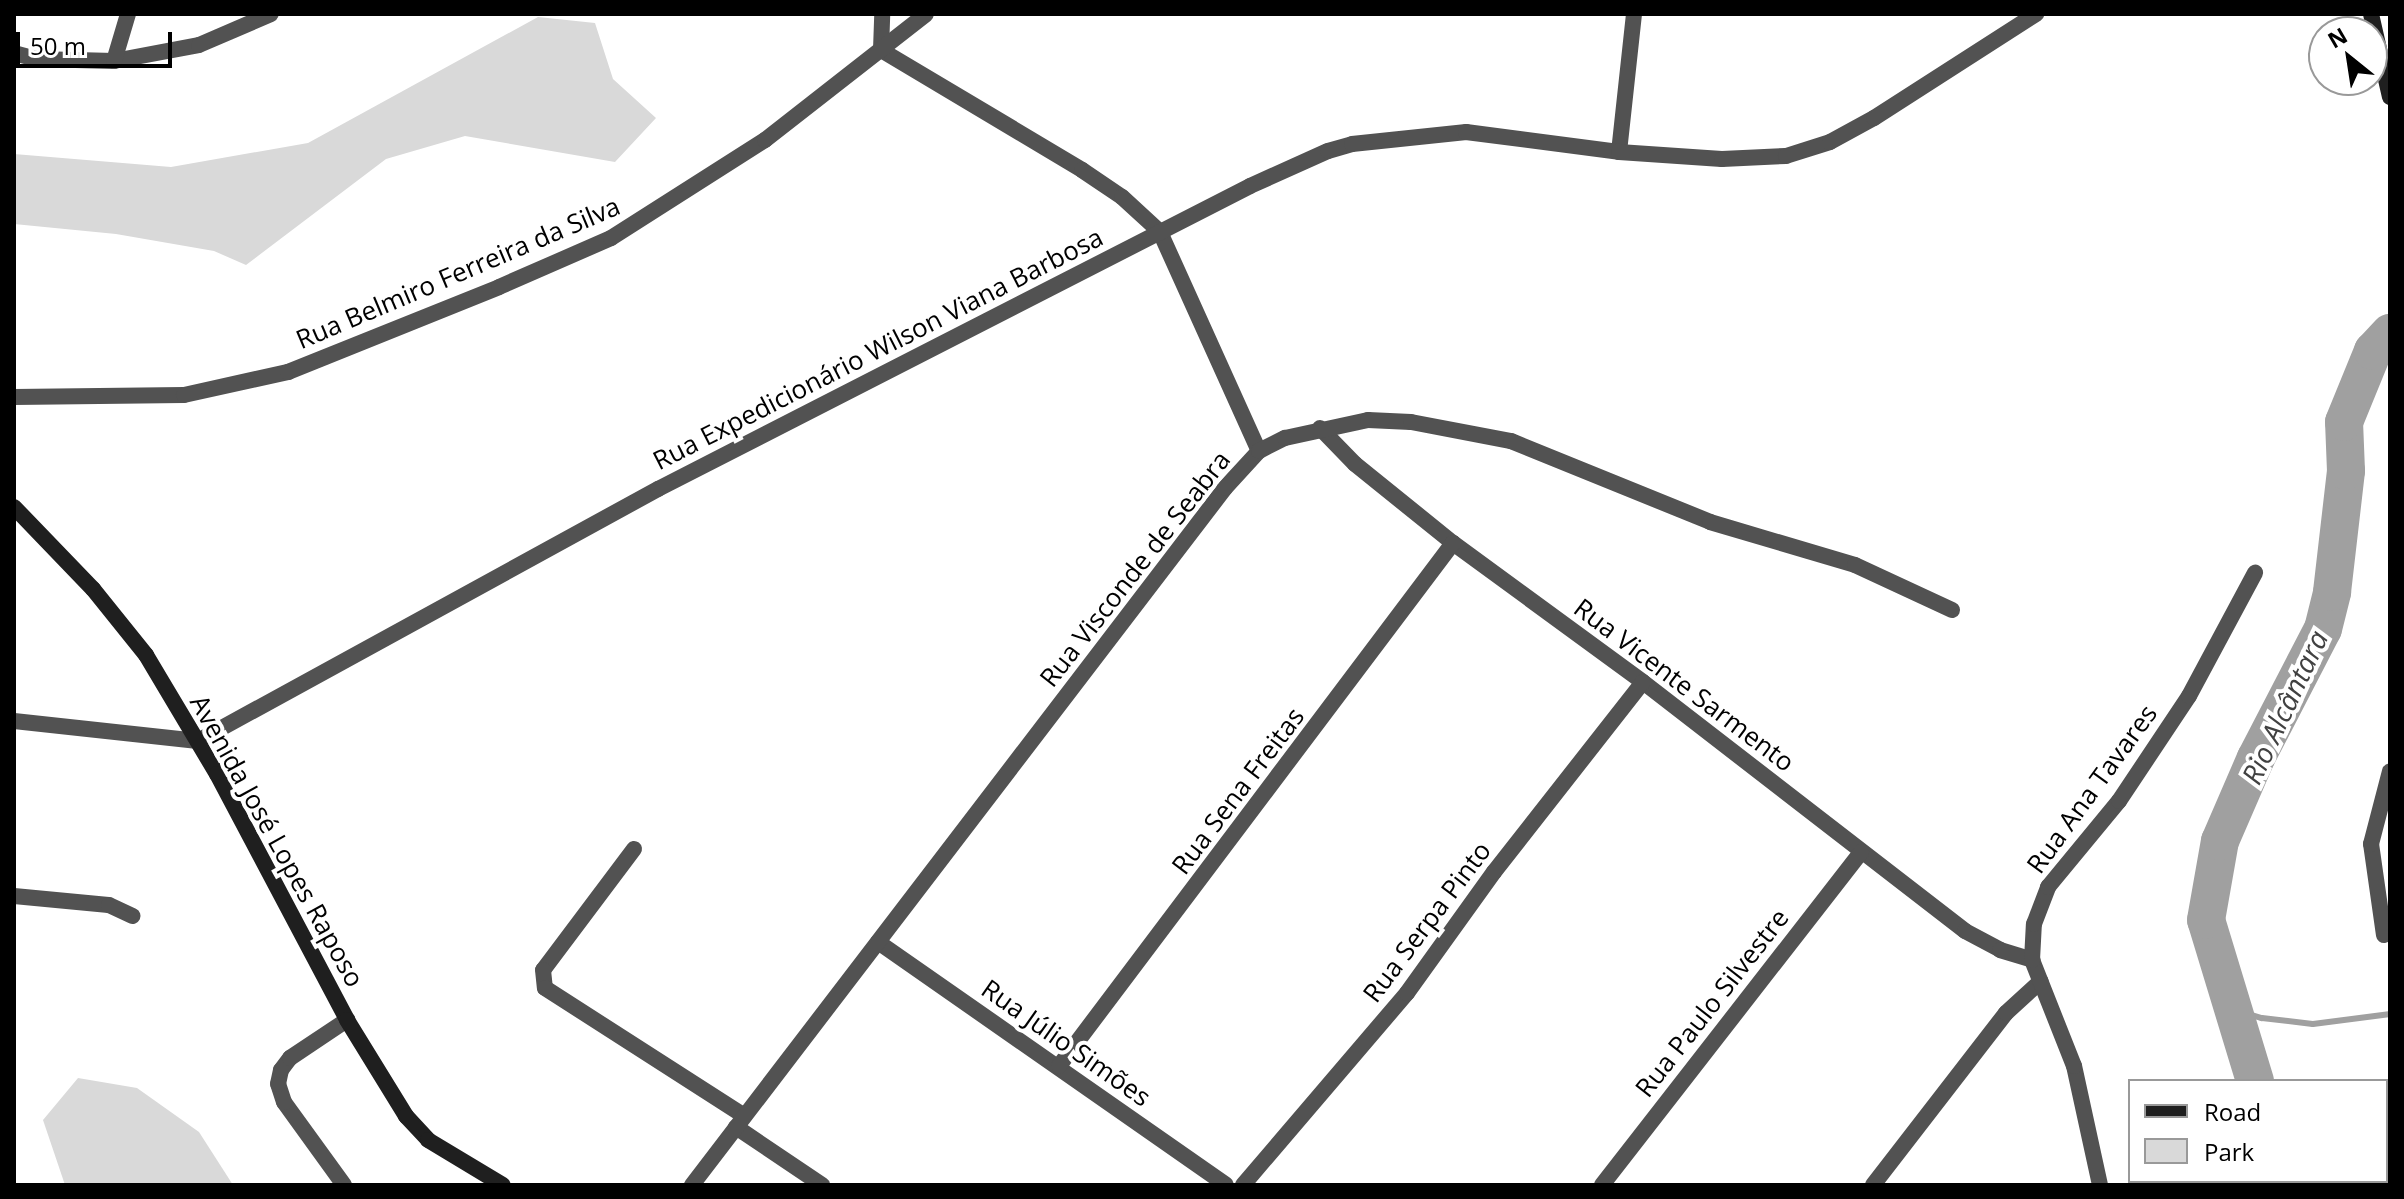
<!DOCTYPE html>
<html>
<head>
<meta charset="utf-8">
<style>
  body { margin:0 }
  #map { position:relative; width:2404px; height:1199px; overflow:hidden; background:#fff; font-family:"Open Sans",sans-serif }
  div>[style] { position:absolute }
  .green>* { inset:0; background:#d9d9d9 }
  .stream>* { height:6px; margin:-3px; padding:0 3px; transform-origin:3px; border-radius:3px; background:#a0a0a0 }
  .river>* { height:38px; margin:-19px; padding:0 19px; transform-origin:19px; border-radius:19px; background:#a0a0a0 }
  .street>* { height:16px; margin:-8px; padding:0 8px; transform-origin:8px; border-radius:8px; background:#525252 }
  .secondary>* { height:16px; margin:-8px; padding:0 8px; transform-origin:8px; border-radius:8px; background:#1f1f1f }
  span { translate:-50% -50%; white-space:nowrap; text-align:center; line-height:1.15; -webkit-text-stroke:8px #fff; paint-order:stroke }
  .street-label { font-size:26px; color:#000 }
  .water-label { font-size:28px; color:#414141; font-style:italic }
  .frame { position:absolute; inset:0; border:16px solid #000; pointer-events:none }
  .legend { position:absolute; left:2128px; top:1079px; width:260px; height:104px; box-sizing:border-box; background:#fff; border:2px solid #999; margin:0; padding:10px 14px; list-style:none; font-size:24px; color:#000 }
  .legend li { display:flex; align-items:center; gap:16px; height:40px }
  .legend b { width:40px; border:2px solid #999 }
  .north { position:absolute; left:2308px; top:16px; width:80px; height:80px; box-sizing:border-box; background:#fff; border:2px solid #999; border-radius:50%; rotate:330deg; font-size:22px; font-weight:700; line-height:32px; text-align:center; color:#000 }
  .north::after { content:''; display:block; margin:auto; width:28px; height:36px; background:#000; clip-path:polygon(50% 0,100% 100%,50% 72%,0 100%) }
  .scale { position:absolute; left:16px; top:32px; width:156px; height:36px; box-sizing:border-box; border:4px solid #000; border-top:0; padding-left:10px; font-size:24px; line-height:28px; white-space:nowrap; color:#000; -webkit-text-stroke:6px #fff; paint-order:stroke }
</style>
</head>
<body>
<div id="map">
  <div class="green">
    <i style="clip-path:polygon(538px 17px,595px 23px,613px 79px,656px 118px,615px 162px,465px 136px,386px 159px,246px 265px,214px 251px,116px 234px,14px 224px,14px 154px,171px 167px,308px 143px)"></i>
    <i style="clip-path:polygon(78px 1078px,137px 1088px,199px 1132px,233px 1185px,65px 1185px,43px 1120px)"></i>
  </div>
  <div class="stream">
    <i style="left:2232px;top:1009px;width:31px;rotate:17deg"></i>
    <i style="left:2262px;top:1018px;width:51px;rotate:6.7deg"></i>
    <i style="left:2313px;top:1024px;width:78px;rotate:-7.4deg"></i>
  </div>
  <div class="river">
    <i style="left:2255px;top:1081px;width:168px;rotate:-106.9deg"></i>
    <i style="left:2206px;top:920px;width:80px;rotate:-80deg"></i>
    <i style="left:2220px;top:841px;width:90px;rotate:-66.6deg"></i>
    <i style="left:2256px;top:758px;width:145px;rotate:-62.6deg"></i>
    <i style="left:2323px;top:629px;width:38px;rotate:-76deg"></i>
    <i style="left:2332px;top:592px;width:122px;rotate:-83.4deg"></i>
    <i style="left:2346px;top:471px;width:49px;rotate:-92.3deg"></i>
    <i style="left:2344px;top:422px;width:77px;rotate:-67.8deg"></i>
    <i style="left:2373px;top:351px;width:25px;rotate:-47deg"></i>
    <i style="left:2289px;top:1181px;width:4px;rotate:76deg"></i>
  </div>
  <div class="street">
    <i style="left:881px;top:50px;width:234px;rotate:30.8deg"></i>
    <i style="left:1082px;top:170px;width:48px;rotate:34deg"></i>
    <i style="left:1122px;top:197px;width:52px;rotate:42.6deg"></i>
    <i style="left:1160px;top:232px;width:240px;rotate:65.7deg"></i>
    <i style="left:881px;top:50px;width:36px;rotate:-88deg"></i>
    <i style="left:14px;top:53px;width:24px;rotate:15deg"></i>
    <i style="left:37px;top:59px;width:77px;rotate:1.5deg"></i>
    <i style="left:114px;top:61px;width:86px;rotate:-10.7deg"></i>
    <i style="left:199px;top:45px;width:78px;rotate:-23.3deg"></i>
    <i style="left:114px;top:61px;width:49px;rotate:-73.4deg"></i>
    <i style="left:1619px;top:152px;width:139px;rotate:-83.8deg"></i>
    <i style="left:14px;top:397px;width:170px;rotate:-0.7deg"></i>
    <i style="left:184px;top:395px;width:107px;rotate:-12.5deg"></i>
    <i style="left:288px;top:372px;width:227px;rotate:-21.9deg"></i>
    <i style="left:499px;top:287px;width:122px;rotate:-23.6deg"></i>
    <i style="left:611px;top:238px;width:183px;rotate:-32.5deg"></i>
    <i style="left:765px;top:140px;width:204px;rotate:-38deg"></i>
    <i style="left:1320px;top:428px;width:50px;rotate:45.8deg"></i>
    <i style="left:1355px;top:464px;width:126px;rotate:38.9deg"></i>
    <i style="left:1453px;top:543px;width:235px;rotate:36.2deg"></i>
    <i style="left:1643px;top:682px;width:407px;rotate:37.7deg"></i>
    <i style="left:1965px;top:931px;width:40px;rotate:28deg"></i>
    <i style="left:2000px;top:950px;width:34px;rotate:17deg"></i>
    <i style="left:14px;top:721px;width:185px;rotate:6.2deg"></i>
    <i style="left:198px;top:741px;width:525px;rotate:-28.72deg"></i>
    <i style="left:658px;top:489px;width:665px;rotate:-27.1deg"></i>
    <i style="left:1250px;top:186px;width:85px;rotate:-24.2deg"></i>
    <i style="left:1328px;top:151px;width:25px;rotate:-16deg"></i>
    <i style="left:1352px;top:144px;width:115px;rotate:-6deg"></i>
    <i style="left:1466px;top:132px;width:154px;rotate:7.4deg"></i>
    <i style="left:1619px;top:152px;width:103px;rotate:3.9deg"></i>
    <i style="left:1722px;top:159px;width:64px;rotate:-2.7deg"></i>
    <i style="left:1786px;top:156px;width:46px;rotate:-17.7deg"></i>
    <i style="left:1830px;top:142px;width:50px;rotate:-28.6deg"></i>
    <i style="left:1874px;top:118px;width:193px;rotate:-32.7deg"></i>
    <i style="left:634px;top:849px;width:151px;rotate:126.9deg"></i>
    <i style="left:543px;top:970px;width:18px;rotate:84deg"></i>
    <i style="left:545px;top:988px;width:237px;rotate:32.7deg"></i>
    <i style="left:14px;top:896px;width:95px;rotate:5.4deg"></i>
    <i style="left:109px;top:905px;width:26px;rotate:25deg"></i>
    <i style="left:2384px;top:935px;width:92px;rotate:-98.1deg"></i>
    <i style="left:2371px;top:844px;width:75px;rotate:-75.4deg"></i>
    <i style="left:878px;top:942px;width:424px;rotate:34.9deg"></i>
    <i style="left:1059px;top:1066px;width:655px;rotate:-53.01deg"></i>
    <i style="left:736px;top:1127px;width:104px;rotate:34deg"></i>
    <i style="left:344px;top:1185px;width:102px;rotate:-125.9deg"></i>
    <i style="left:284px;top:1102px;width:19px;rotate:-108deg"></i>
    <i style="left:278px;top:1084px;width:14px;rotate:-78deg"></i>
    <i style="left:281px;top:1070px;width:15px;rotate:-53deg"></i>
    <i style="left:290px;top:1058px;width:69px;rotate:-33.7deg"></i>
    <i style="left:692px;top:1185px;width:877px;rotate:-52.59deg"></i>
    <i style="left:1225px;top:488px;width:50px;rotate:-47.4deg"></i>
    <i style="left:1259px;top:451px;width:29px;rotate:-27deg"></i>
    <i style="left:1285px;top:438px;width:85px;rotate:-12.2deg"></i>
    <i style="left:1368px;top:420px;width:43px;rotate:2.7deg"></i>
    <i style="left:1411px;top:422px;width:102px;rotate:10.8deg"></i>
    <i style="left:1511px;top:441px;width:215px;rotate:22.1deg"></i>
    <i style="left:1710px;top:522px;width:151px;rotate:16.5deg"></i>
    <i style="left:1855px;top:565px;width:107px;rotate:24.9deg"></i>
    <i style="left:1243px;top:1185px;width:253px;rotate:-49.5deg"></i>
    <i style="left:1407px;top:993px;width:149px;rotate:-54.3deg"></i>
    <i style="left:1494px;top:872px;width:241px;rotate:-51.9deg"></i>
    <i style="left:1602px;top:1185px;width:422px;rotate:-52.1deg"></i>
    <i style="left:1873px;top:1185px;width:217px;rotate:-52.3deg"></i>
    <i style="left:2006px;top:1013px;width:47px;rotate:-42.4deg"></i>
    <i style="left:2100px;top:1185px;width:122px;rotate:-102.3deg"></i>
    <i style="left:2074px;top:1066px;width:114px;rotate:-111.6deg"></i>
    <i style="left:2032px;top:960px;width:36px;rotate:-87deg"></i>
    <i style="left:2034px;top:924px;width:40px;rotate:-69deg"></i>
    <i style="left:2048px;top:887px;width:112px;rotate:-50.5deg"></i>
    <i style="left:2119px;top:801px;width:126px;rotate:-56.3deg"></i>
    <i style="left:2189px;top:696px;width:140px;rotate:-61.8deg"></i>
  </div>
  <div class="secondary">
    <i style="left:2371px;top:14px;width:85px;rotate:77.1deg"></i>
    <i style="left:14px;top:507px;width:114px;rotate:46.1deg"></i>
    <i style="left:93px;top:589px;width:85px;rotate:51.2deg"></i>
    <i style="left:146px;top:655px;width:139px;rotate:59.2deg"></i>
    <i style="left:217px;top:774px;width:278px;rotate:62.1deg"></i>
    <i style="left:347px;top:1020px;width:113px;rotate:58.4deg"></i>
    <i style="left:406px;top:1116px;width:33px;rotate:47deg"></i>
    <i style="left:428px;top:1140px;width:87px;rotate:31deg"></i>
  </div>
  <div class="street-label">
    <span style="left:458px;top:273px;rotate:-23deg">Rua Belmiro Ferreira da Silva</span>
    <span style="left:878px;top:349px;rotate:-27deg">Rua Expedicionário Wilson Viana Barbosa</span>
    <span style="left:1135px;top:569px;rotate:-52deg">Rua Visconde de Seabra</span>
    <span style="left:1684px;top:685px;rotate:37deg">Rua Vicente Sarmento</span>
    <span style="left:2092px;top:789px;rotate:-54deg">Rua Ana Tavares</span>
    <span style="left:1238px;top:791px;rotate:-53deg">Rua Sena Freitas</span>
    <span style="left:277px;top:841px;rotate:61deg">Avenida José Lopes Raposo</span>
    <span style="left:1427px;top:922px;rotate:-53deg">Rua Serpa Pinto</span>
    <span style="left:1712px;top:1003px;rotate:-52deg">Rua Paulo Silvestre</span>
    <span style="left:1066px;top:1043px;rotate:35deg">Rua Júlio Simões</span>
  </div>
  <div class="water-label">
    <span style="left:2284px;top:707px;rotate:-65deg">Rio Alcântara</span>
  </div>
  <div class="frame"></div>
  <ul class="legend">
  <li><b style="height:10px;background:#1f1f1f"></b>Road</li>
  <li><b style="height:22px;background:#d9d9d9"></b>Park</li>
  </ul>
  <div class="north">N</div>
  <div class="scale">50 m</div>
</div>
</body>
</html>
